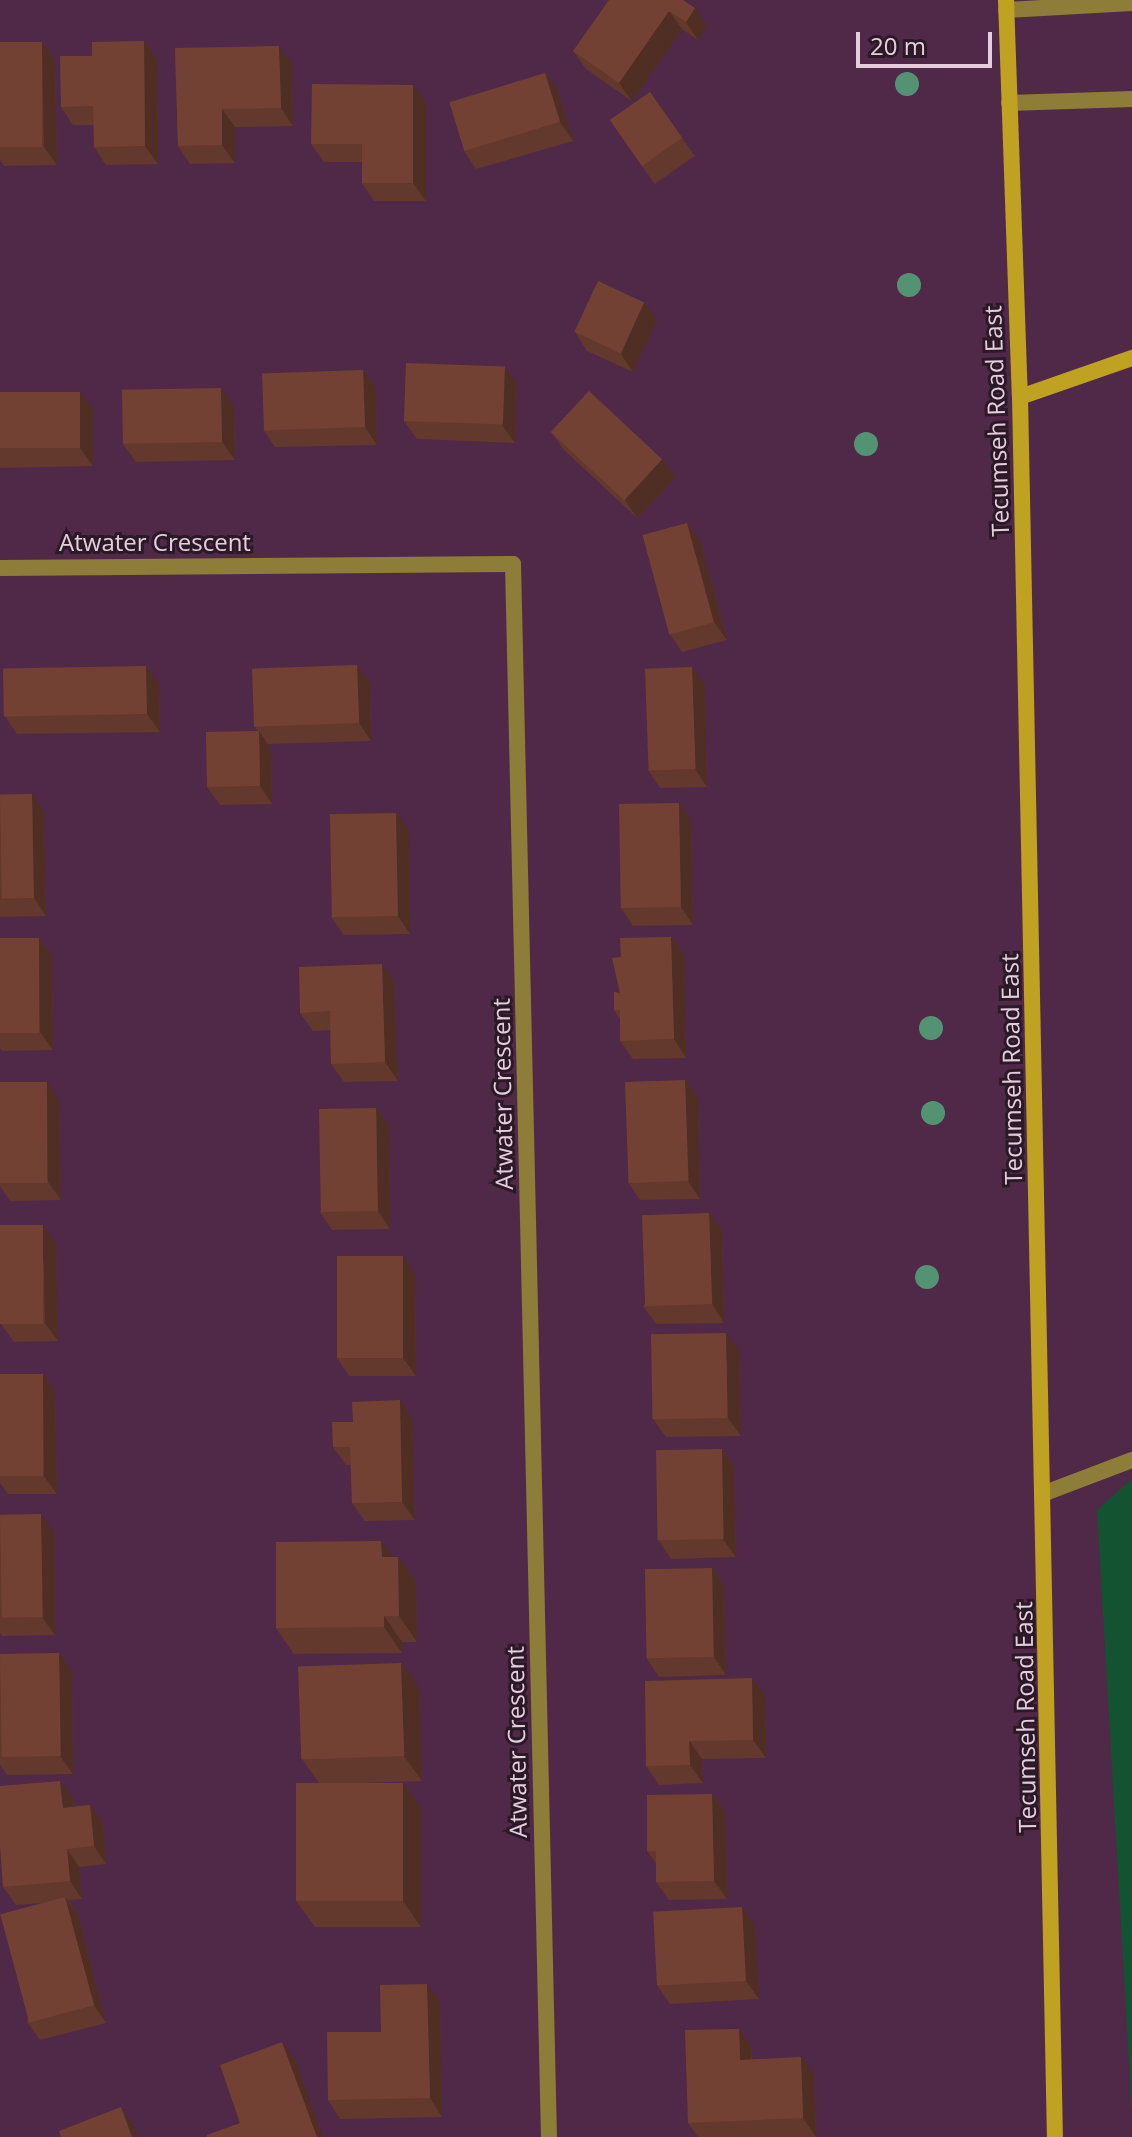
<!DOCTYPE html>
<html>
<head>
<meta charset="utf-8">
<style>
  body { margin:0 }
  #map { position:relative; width:1132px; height:2137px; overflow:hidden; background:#502948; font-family:"Open Sans",sans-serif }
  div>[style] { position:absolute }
  .green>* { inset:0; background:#145331 }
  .lane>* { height:16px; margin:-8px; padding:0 8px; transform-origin:8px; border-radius:8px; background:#8e7d38 }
  .street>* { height:16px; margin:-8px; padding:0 8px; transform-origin:8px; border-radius:8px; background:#8e7d38 }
  .secondary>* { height:16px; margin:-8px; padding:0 8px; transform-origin:8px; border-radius:8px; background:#bfa222 }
  .trees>* { width:24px; height:24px; margin:-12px; border-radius:50%; background:#539373 }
  .wall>* { inset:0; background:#63382d; transform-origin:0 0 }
  .shaded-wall>* { inset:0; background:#502e24 }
  .building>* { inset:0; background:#734134; transform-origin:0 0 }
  span { translate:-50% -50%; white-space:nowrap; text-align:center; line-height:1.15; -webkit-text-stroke:6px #2b1927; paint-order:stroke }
  .street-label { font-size:24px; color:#e5ccdf }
  .scale { position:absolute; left:856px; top:32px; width:136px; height:36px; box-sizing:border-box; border:4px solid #e5ccdf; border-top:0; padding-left:10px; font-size:24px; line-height:28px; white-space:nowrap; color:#e5ccdf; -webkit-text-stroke:6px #2b1927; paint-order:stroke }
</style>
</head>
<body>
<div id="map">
  <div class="green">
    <i style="clip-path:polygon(1132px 1479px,1132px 2114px,1097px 1510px)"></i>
  </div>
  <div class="lane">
    <i style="left:1006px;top:10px;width:126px;rotate:-3.2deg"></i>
    <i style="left:1009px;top:103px;width:123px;rotate:-1.9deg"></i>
    <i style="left:1045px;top:1493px;width:93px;rotate:-20.8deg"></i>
  </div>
  <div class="street">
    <i style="left:0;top:568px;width:513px;rotate:-0.45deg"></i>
    <i style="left:513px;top:564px;width:1573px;rotate:88.69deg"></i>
  </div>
  <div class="secondary">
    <i style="left:1006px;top:0;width:397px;rotate:88deg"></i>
    <i style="left:1020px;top:397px;width:1740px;rotate:88.85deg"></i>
    <i style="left:1020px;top:397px;width:119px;rotate:-19.2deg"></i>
  </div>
  <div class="trees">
    <i style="left:907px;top:84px"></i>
    <i style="left:909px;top:285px"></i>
    <i style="left:866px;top:444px"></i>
    <i style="left:931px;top:1028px"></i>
    <i style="left:933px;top:1113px"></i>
    <i style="left:927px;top:1277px"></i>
  </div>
  <div class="wall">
    <i style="clip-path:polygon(683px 0,707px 26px,698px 40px,682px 29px,632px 101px,586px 69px,573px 51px)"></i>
    <i style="clip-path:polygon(144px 41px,157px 59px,158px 164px,106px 165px,94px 147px,94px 125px,73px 125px,61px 107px,92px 56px)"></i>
    <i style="clip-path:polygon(0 42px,42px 42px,55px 60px,57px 165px,4px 166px,0 160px)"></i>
    <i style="clip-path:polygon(175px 48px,292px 64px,293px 126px,235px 127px,235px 163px,190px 164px,178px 146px)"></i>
    <i style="clip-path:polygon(558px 91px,573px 141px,476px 169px,464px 151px)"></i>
    <i style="left:650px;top:92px;width:78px;height:49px;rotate:55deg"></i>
    <i style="clip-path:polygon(426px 103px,426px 201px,374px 201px,362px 183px,362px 162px,324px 162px,311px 144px)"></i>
    <i style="clip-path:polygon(657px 320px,633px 372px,587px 351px,575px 332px)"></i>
    <i style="clip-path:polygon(363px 370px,376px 389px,377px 445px,275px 447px,263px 429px)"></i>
    <i style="clip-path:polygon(517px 385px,515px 443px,417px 439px,404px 421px)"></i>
    <i style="clip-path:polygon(0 393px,93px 410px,93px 466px,0 468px)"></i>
    <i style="clip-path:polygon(234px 406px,235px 460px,136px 462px,123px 444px)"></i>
    <i style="clip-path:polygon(551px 432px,675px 478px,637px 518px,564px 450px)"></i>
    <i style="clip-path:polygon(700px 541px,727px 640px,682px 652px,670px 634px)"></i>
    <i style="clip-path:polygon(357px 665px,370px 683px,371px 741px,268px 744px,271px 749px,272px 804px,220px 805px,207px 787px,258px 731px,254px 726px)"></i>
    <i style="clip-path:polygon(692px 667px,705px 685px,707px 787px,660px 788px,648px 770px)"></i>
    <i style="clip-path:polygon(159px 684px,160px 732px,17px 734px,4px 715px)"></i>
    <i style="clip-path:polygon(0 795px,44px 812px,46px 916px,0 917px)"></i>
    <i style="clip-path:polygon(691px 821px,693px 925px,633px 926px,621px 908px)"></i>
    <i style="clip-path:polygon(409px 831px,410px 934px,344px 935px,331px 917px)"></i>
    <i style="clip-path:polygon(671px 937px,684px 955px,686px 1058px,633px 1059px,620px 1041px,620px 1019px,614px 1010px,620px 993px)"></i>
    <i style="clip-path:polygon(39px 938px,52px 956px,53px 1050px,2px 1051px,0 1048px,0 1033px)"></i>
    <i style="clip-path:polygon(382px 964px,394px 982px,398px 1081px,344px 1082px,331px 1064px,330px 1030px,313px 1031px,300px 1013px)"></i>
    <i style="clip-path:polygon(685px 1080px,698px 1098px,700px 1199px,640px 1200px,628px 1182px)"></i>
    <i style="clip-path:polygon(0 1082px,59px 1100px,61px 1200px,10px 1201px,0 1186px)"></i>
    <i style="clip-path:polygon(376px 1108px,389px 1126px,390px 1229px,332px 1230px,320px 1212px)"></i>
    <i style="clip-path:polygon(709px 1213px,722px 1231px,724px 1323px,656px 1324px,643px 1306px)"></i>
    <i style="clip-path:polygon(56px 1243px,58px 1341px,14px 1342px,1px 1324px)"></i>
    <i style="clip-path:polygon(415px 1274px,416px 1376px,349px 1376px,337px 1358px)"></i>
    <i style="clip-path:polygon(739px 1351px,741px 1436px,666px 1437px,653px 1419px)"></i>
    <i style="clip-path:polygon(0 1374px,43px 1374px,55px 1392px,57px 1494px,8px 1494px,0 1483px)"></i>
    <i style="clip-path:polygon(412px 1418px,415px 1520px,365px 1521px,352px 1503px,351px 1465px,346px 1465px,333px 1447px)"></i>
    <i style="clip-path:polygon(722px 1449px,734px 1467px,736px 1557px,671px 1559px,658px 1540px)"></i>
    <i style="clip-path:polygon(0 1515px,54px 1532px,55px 1635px,2px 1636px,0 1633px)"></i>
    <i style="clip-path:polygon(398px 1557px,416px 1582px,417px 1642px,402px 1642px,402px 1653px,294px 1654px,276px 1628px)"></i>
    <i style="clip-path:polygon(712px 1568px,724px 1586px,726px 1675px,659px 1677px,647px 1659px)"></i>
    <i style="clip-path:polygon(0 1654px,72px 1671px,73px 1774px,7px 1775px,0 1765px)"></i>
    <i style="clip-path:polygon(419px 1688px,422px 1781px,362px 1783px,421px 1809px,421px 1927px,315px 1927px,297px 1902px,319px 1783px,302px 1759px)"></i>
    <i style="clip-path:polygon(765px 1696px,766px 1758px,702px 1759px,703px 1783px,659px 1785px,646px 1766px)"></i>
    <i style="clip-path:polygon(712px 1794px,725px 1812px,727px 1899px,669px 1900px,656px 1882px,656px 1863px,647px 1851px)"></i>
    <i style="clip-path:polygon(73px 1799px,74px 1807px,90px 1805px,103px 1823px,106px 1864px,79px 1867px,82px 1899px,68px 1900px,78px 1915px,106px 2023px,40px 2040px,27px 2022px,44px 1903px,16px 1905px,3px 1887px)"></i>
    <i style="clip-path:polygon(742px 1907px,755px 1926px,759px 1999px,670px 2004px,657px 1985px)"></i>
    <i style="clip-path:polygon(440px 2002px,442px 2117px,340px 2119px,328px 2100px,381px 2032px)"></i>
    <i style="clip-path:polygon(739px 2029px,751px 2047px,752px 2059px,814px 2075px,816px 2137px,698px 2137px,688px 2123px)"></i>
  </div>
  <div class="shaded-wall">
    <i style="clip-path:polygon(695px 8px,707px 26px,698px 40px,686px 22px)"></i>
    <i style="clip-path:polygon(669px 11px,682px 29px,632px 101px,619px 83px)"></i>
    <i style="clip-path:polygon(144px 41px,157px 59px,158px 164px,145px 146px)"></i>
    <i style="clip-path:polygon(42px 42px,55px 60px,57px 165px,44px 147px)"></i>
    <i style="clip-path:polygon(279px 46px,292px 64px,293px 126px,281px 108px)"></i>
    <i style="clip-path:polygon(545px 73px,558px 91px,573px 141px,560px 122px)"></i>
    <i style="clip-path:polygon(413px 85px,426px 103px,426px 201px,413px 183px)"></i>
    <i style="clip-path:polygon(222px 109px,235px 127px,235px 163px,222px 145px)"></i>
    <i style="clip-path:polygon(644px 302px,657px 320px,633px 372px,621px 354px)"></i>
    <i style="clip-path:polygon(505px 367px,517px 385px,515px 443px,502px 425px)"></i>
    <i style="clip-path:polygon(363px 370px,376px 389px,377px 445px,365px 427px)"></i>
    <i style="clip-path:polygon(221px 388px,234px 406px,235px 460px,222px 442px)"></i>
    <i style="clip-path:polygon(80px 392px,93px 410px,93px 466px,80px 448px)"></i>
    <i style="clip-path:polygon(663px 459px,675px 478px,637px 518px,625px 500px)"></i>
    <i style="clip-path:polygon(687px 523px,700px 541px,727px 640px,714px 622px)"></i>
    <i style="clip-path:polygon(357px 665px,370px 683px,371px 741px,359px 723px)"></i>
    <i style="clip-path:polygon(146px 666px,159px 684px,160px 732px,147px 714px)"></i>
    <i style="clip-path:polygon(692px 667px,705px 685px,707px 787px,695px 769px)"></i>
    <i style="clip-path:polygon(259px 731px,271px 749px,272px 804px,260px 786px)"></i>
    <i style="clip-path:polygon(32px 794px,44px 812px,46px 916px,34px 898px)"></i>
    <i style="clip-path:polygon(679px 803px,691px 821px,693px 925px,681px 907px)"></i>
    <i style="clip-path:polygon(396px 813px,409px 831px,410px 934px,398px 916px)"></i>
    <i style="clip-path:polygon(671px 937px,684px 955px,686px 1058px,674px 1039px)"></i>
    <i style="clip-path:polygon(39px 938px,52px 956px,53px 1050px,40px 1032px)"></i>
    <i style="clip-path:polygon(382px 964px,394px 982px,398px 1081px,385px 1062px)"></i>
    <i style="clip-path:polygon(685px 1080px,698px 1098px,700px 1199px,688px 1181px)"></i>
    <i style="clip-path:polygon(47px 1082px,59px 1100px,61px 1200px,48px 1182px)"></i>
    <i style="clip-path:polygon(376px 1108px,389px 1126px,390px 1229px,378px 1211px)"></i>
    <i style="clip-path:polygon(709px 1213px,722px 1231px,724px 1323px,712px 1304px)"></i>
    <i style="clip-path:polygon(43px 1225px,56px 1243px,58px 1341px,45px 1323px)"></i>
    <i style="clip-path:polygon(403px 1256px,415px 1274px,416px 1376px,403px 1358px)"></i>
    <i style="clip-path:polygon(726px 1333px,739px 1351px,741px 1436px,728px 1418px)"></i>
    <i style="clip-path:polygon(43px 1374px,55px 1392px,57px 1494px,44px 1476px)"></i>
    <i style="clip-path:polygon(400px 1400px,412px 1418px,415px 1520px,402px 1502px)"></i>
    <i style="clip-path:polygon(722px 1449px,734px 1467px,736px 1557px,723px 1539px)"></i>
    <i style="clip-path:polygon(41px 1514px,54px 1532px,55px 1635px,42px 1617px)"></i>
    <i style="clip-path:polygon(381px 1541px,398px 1566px,398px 1557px,416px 1582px,417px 1642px,399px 1616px,382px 1557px)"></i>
    <i style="clip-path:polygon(712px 1568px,724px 1586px,726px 1675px,714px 1657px)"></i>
    <i style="clip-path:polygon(384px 1616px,402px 1642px,402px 1653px,384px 1627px)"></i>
    <i style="clip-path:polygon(59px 1653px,72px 1671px,73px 1774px,60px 1756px)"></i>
    <i style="clip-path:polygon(401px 1663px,419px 1688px,422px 1781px,404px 1756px)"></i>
    <i style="clip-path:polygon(752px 1678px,765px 1696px,766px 1758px,753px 1740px)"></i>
    <i style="clip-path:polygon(689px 1741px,702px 1759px,703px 1783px,690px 1765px)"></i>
    <i style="clip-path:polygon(60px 1781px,73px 1799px,76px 1826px,63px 1808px)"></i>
    <i style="clip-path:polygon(403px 1783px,421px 1809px,421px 1927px,403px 1901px)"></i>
    <i style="clip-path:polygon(712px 1794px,725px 1812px,727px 1899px,714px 1881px)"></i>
    <i style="clip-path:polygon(90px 1805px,103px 1823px,106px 1864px,94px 1846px)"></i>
    <i style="clip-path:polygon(67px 1849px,79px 1867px,82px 1899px,70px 1881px)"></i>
    <i style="clip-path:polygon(65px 1897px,78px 1915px,106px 2023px,94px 2005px)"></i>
    <i style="clip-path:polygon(742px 1907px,755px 1926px,759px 1999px,746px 1981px)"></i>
    <i style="clip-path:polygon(427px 1984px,440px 2002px,442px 2117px,430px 2098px)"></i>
    <i style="clip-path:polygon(739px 2029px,751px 2047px,752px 2078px,740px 2060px)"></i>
    <i style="clip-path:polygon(282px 2042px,295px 2060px,323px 2137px,317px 2137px)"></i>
    <i style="clip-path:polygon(801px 2057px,814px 2075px,816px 2137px,803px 2118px)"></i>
    <i style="clip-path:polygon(121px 2107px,133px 2125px,138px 2137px,132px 2137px)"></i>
  </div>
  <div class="building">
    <i style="clip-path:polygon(609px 0,683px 0,695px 8px,686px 22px,669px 11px,619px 83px,573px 51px)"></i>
    <i style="clip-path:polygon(144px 41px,145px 146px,94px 147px,93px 106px,61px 107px,60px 56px,92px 56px,92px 42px)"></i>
    <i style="left:0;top:42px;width:42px;height:105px"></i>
    <i style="clip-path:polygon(279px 46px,281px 108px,222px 109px,222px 145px,178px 146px,175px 48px)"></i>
    <i style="left:545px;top:73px;width:51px;height:100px;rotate:73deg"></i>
    <i style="clip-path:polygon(312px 84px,413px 85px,413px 183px,362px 183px,362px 144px,311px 144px)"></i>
    <i style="left:650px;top:92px;width:56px;height:49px;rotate:55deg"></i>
    <i style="left:598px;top:281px;width:51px;height:56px;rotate:25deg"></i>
    <i style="left:406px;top:363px;width:99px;height:58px;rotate:2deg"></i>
    <i style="left:363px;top:370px;width:57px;height:101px;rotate:88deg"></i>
    <i style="left:221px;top:388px;width:54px;height:99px;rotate:89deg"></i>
    <i style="left:589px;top:391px;width:100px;height:56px;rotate:43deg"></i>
    <i style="left:80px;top:392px;width:56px;height:80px;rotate:90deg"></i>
    <i style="left:687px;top:523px;width:103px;height:46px;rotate:75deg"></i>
    <i style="left:357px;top:665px;width:58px;height:105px;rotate:88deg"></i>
    <i style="left:146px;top:666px;width:48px;height:143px;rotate:89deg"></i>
    <i style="left:692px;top:667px;width:102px;height:47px;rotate:88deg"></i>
    <i style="left:259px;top:731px;width:55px;height:53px;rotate:89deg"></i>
    <i style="left:32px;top:794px;width:104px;height:32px;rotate:89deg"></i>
    <i style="left:679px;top:803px;width:104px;height:60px;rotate:89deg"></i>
    <i style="left:396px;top:813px;width:103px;height:66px;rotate:89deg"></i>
    <i style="clip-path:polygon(671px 937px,674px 1039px,620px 1041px,620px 1010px,614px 1010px,614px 992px,620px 993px,612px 958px,621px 957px,620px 938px)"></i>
    <i style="left:0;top:938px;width:39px;height:95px"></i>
    <i style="clip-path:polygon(382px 964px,385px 1062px,331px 1064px,330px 1011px,300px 1013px,299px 967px)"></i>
    <i style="left:685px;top:1080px;width:101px;height:60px;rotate:88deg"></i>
    <i style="left:0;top:1082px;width:47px;height:101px"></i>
    <i style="left:376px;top:1108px;width:103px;height:57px;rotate:89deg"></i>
    <i style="left:709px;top:1213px;width:91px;height:67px;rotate:88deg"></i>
    <i style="left:0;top:1225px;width:43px;height:99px"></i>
    <i style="left:337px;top:1256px;width:66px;height:102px"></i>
    <i style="left:726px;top:1333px;width:85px;height:75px;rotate:89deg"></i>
    <i style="left:0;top:1374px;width:43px;height:102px"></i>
    <i style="clip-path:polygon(400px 1400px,402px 1502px,352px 1503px,350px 1447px,333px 1447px,332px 1422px,353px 1422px,352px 1402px)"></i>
    <i style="left:722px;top:1449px;width:90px;height:66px;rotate:89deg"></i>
    <i style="left:41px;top:1514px;width:103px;height:41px;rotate:89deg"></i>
    <i style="clip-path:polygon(381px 1541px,382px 1557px,398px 1557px,399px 1616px,384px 1616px,384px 1627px,276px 1628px,276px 1542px)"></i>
    <i style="left:712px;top:1568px;width:89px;height:67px;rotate:89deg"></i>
    <i style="left:59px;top:1653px;width:103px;height:59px;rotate:89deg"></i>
    <i style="left:401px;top:1663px;width:93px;height:103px;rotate:88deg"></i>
    <i style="clip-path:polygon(752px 1678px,753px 1740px,689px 1741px,690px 1765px,646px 1766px,645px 1681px)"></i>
    <i style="clip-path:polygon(60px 1781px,63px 1808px,90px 1805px,94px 1846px,67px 1849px,70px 1881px,3px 1887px,0 1845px,0 1786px)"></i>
    <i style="left:403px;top:1783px;width:118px;height:107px;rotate:90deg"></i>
    <i style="clip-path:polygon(712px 1794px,714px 1881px,656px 1882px,656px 1851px,647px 1851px,647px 1795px)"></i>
    <i style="left:65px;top:1897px;width:112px;height:67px;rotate:75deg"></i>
    <i style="left:742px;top:1907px;width:74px;height:89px;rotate:87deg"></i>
    <i style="clip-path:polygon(427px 1984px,430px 2098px,328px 2100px,327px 2032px,381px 2032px,380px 1985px)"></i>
    <i style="clip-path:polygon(739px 2029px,740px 2060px,801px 2057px,803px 2118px,688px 2123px,685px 2030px)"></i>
    <i style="clip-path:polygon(282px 2042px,317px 2137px,207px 2137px,207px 2135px,240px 2123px,220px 2065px)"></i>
    <i style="clip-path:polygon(121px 2107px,132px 2137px,61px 2137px,59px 2131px)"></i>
  </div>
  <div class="street-label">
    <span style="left:996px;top:421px;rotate:-92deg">Tecumseh Road East</span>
    <span style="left:155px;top:542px">Atwater Crescent</span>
    <span style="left:1011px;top:1069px;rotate:-91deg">Tecumseh Road East</span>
    <span style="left:502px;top:1094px;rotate:-91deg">Atwater Crescent</span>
    <span style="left:1025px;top:1717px;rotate:-91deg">Tecumseh Road East</span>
    <span style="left:516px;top:1742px;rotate:-91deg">Atwater Crescent</span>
  </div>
  <div class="scale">20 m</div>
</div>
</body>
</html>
